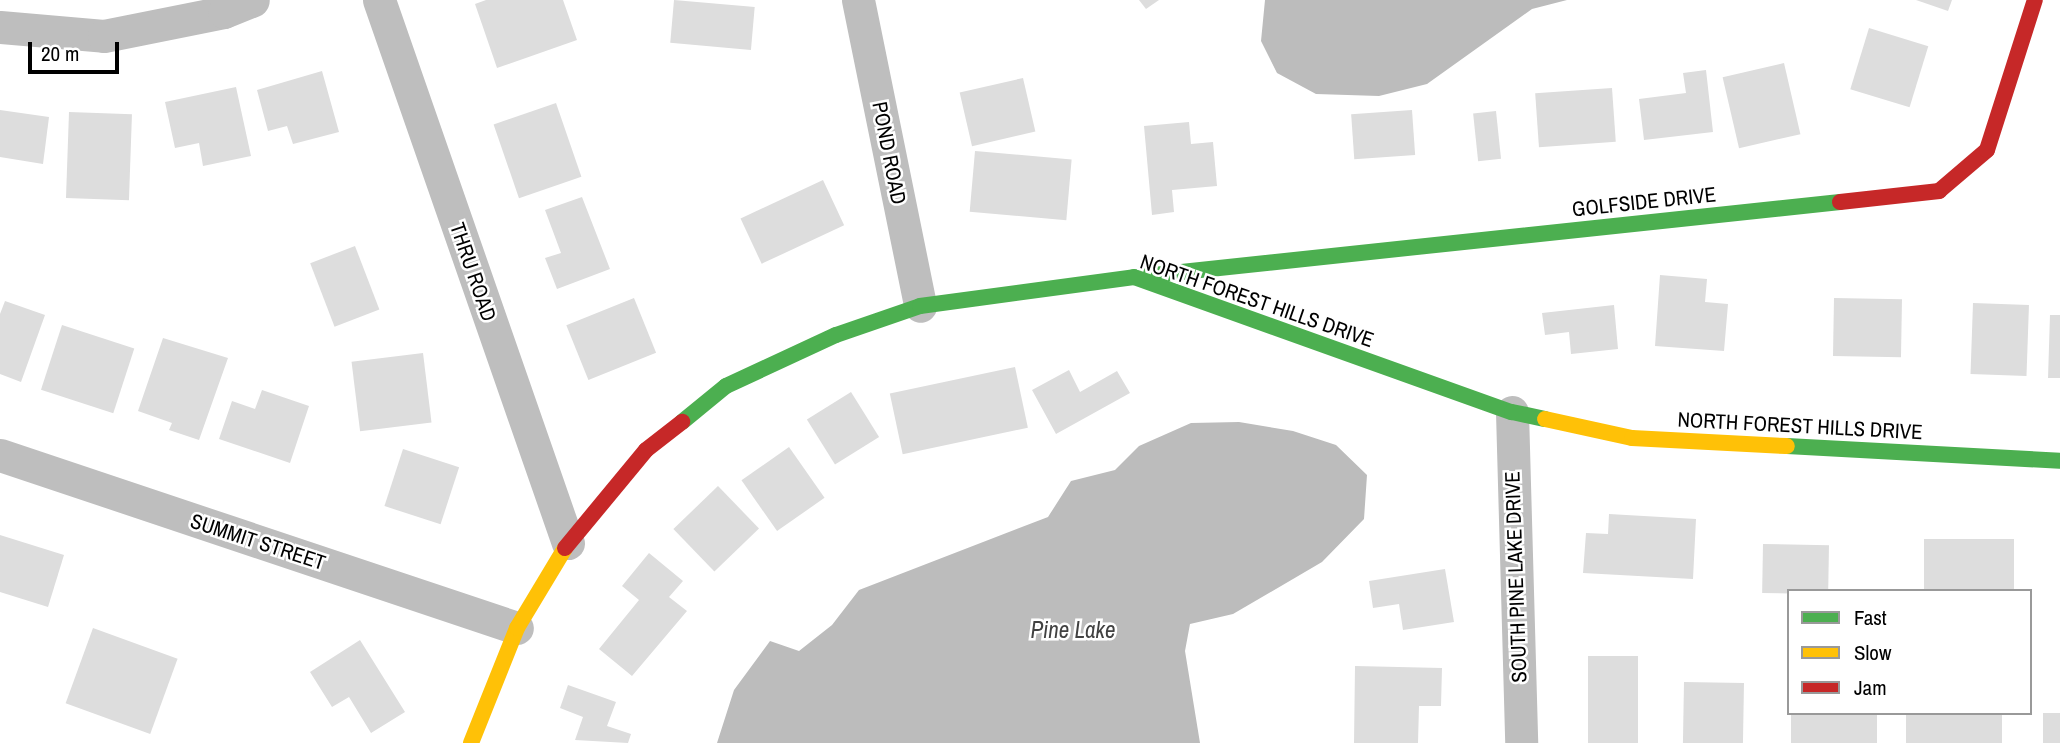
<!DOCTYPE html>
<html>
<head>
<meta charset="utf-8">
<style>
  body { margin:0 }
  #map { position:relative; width:2060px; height:743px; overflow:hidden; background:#fff; font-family:"Archivo Narrow",sans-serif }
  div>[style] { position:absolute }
  .water>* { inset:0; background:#bcbcbc }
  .building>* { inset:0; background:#ddd; transform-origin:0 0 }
  .street>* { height:33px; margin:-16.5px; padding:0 16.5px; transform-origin:16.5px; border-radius:16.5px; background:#bebebe }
  .fast>* { height:16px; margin:-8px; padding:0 8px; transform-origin:8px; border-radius:8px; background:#4caf50 }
  .slow>* { height:16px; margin:-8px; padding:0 8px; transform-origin:8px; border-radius:8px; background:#ffc107 }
  .jam>* { height:16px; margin:-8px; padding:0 8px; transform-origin:8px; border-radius:8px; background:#c62828 }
  span { translate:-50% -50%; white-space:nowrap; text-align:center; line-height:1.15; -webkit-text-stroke:5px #fff; paint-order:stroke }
  .street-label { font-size:21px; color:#000 }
  .water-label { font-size:23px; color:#414141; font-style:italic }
  .legend { position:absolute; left:1787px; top:589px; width:245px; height:126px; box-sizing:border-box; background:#fff; border:2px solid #999; margin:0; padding:9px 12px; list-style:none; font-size:21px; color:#000 }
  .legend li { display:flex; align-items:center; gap:14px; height:35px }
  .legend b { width:35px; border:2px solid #999 }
  .scale { position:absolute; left:28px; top:42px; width:91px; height:32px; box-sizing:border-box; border:4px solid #000; border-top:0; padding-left:9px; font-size:21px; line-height:24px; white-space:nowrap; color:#000; -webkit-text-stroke:5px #fff; paint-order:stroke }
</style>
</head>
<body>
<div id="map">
  <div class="water">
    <i style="clip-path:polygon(1265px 0,1567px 0,1532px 9px,1427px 84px,1379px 96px,1316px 94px,1277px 73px,1261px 41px)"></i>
    <i style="clip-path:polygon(1239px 422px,1293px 431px,1336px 445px,1367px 475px,1364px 519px,1322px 562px,1233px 614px,1190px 624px,1185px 651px,1200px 743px,717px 743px,734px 690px,770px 641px,799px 651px,832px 625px,859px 590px,1048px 517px,1071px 481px,1115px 470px,1139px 446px,1191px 423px)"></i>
  </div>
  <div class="building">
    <i style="clip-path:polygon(486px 0,563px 0,577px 40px,497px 68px,475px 4px)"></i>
    <i style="left:674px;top:0;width:81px;height:43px;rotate:5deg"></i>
    <i style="clip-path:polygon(1139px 0,1159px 0,1146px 9px)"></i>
    <i style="clip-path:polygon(1916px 0,1952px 0,1948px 11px)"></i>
    <i style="left:1869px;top:28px;width:62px;height:64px;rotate:17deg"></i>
    <i style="left:1784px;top:63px;width:73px;height:63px;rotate:77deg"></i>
    <i style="clip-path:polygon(1706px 70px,1713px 132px,1644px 140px,1639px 99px,1686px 93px,1683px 73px)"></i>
    <i style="clip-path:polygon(322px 71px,339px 132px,293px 144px,287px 126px,268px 131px,257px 90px)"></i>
    <i style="left:1023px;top:78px;width:55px;height:65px;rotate:77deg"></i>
    <i style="clip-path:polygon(236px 87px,251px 156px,203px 166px,199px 143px,175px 148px,165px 102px)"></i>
    <i style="left:1612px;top:88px;width:54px;height:77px;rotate:86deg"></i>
    <i style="left:556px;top:103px;width:78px;height:66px;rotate:71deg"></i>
    <i style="clip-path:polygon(0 110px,49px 117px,43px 164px,0 157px)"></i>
    <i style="left:1412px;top:110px;width:45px;height:61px;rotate:86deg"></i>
    <i style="left:1496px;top:111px;width:48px;height:23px;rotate:84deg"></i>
    <i style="left:69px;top:112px;width:63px;height:86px;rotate:2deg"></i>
    <i style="clip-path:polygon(1189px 122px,1191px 144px,1213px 142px,1217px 186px,1172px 190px,1174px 212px,1152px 215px,1144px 126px)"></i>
    <i style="left:975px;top:151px;width:97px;height:61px;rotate:5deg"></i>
    <i style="left:823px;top:180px;width:50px;height:91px;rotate:65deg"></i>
    <i style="clip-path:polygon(582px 197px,610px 269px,557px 289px,545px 258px,561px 253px,545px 210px)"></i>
    <i style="left:355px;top:246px;width:68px;height:48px;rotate:69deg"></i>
    <i style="clip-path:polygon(1660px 275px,1707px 279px,1705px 302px,1728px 304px,1724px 351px,1655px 346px)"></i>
    <i style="left:634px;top:298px;width:59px;height:73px;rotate:68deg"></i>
    <i style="left:1834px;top:298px;width:68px;height:58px;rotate:1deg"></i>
    <i style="clip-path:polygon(5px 301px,45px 315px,21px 382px,0 374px,0 314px)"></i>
    <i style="left:1973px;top:303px;width:56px;height:71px;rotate:2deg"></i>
    <i style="clip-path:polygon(1614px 305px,1618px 349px,1571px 354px,1569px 332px,1545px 335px,1542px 313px)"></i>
    <i style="clip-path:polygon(2050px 315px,2060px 315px,2060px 378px,2048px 378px)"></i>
    <i style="left:62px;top:325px;width:76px;height:68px;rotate:18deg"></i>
    <i style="clip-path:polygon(163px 338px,228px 358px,199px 440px,169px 430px,172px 423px,138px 411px)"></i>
    <i style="left:423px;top:353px;width:70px;height:72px;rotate:83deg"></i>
    <i style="left:1015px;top:367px;width:62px;height:128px;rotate:78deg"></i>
    <i style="clip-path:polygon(1069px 370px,1080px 392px,1117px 371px,1130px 393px,1056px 434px,1032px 390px)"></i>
    <i style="clip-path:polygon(262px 390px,309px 406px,290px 463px,219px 439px,232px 401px,255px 409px)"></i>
    <i style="left:851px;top:392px;width:53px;height:52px;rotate:58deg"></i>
    <i style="left:789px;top:447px;width:62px;height:58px;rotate:55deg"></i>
    <i style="left:403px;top:449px;width:59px;height:60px;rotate:18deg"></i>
    <i style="left:718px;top:486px;width:59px;height:62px;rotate:46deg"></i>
    <i style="clip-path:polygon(1609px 514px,1696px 519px,1693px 579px,1583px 573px,1586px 533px,1608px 534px)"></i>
    <i style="clip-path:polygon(0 535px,64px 555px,48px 607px,0 592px)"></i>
    <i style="left:1924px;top:539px;width:90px;height:51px"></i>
    <i style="left:1763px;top:544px;width:66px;height:49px;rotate:1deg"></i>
    <i style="clip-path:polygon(649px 553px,683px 581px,669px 597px,687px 611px,632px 676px,599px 649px,639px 600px,622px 586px)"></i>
    <i style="clip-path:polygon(1445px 569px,1454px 622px,1403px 630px,1399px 604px,1373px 608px,1369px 581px)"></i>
    <i style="left:93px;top:628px;width:90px;height:80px;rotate:20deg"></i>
    <i style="clip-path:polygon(360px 640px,405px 712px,371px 733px,349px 697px,332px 707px,310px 672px)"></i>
    <i style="left:1588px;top:656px;width:50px;height:87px"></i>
    <i style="clip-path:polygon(1355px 666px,1442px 668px,1441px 706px,1419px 706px,1418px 743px,1354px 743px)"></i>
    <i style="left:1684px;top:682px;width:60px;height:61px;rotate:1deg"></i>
    <i style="clip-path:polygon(568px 685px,616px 702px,607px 726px,631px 734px,628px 743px,575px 740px,583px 717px,560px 708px)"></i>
    <i style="left:1791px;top:713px;width:86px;height:30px"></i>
    <i style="left:1906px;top:713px;width:96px;height:30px"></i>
    <i style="left:2043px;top:713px;width:17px;height:30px"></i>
  </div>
  <div class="street">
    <i style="left:379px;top:0;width:575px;rotate:70.81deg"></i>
    <i style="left:858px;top:0;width:312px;rotate:78.5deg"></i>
    <i style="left:0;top:27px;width:104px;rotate:4.9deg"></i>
    <i style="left:104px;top:36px;width:122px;rotate:-11.3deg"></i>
    <i style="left:224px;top:12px;width:31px;rotate:-22deg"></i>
    <i style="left:1512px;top:412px;width:331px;rotate:88.4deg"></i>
    <i style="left:0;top:455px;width:545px;rotate:18.5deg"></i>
  </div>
  <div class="fast">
    <i style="left:1144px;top:276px;width:700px;rotate:-6.07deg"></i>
    <i style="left:682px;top:422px;width:57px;rotate:-39.3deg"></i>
    <i style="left:726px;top:386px;width:121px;rotate:-24.9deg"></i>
    <i style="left:836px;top:335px;width:89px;rotate:-19deg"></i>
    <i style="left:920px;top:306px;width:216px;rotate:-7.7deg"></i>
    <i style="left:1134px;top:277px;width:401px;rotate:19.7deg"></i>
    <i style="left:1512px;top:412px;width:34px;rotate:12deg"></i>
    <i style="left:1787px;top:446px;width:273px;rotate:3.1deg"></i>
  </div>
  <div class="slow">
    <i style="left:1545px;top:419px;width:89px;rotate:12.3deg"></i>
    <i style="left:1632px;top:438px;width:155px;rotate:3deg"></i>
    <i style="left:471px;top:743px;width:124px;rotate:-68.2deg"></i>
    <i style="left:517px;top:628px;width:93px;rotate:-59deg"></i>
  </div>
  <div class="jam">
    <i style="left:1840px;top:202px;width:100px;rotate:-6.3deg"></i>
    <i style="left:1939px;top:191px;width:63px;rotate:-40.5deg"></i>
    <i style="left:1987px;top:150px;width:157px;rotate:-72.3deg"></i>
    <i style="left:565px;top:548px;width:127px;rotate:-50.4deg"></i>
    <i style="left:646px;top:450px;width:46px;rotate:-37.9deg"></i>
  </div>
  <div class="street-label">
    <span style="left:889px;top:153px;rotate:79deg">POND ROAD</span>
    <span style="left:1644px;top:202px;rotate:-6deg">GOLFSIDE DRIVE</span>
    <span style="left:473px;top:272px;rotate:71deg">THRU ROAD</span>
    <span style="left:1257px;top:301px;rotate:19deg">NORTH FOREST HILLS DRIVE</span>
    <span style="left:1800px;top:426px;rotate:3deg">NORTH FOREST HILLS DRIVE</span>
    <span style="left:258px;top:542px;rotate:18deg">SUMMIT STREET</span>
    <span style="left:1516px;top:577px;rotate:-92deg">SOUTH PINE LAKE DRIVE</span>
  </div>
  <div class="water-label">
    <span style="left:1073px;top:630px">Pine Lake</span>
  </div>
  <ul class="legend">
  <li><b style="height:9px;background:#4caf50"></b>Fast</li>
  <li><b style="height:9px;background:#ffc107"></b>Slow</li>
  <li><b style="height:9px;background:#c62828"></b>Jam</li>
  </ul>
  <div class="scale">20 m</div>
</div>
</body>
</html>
